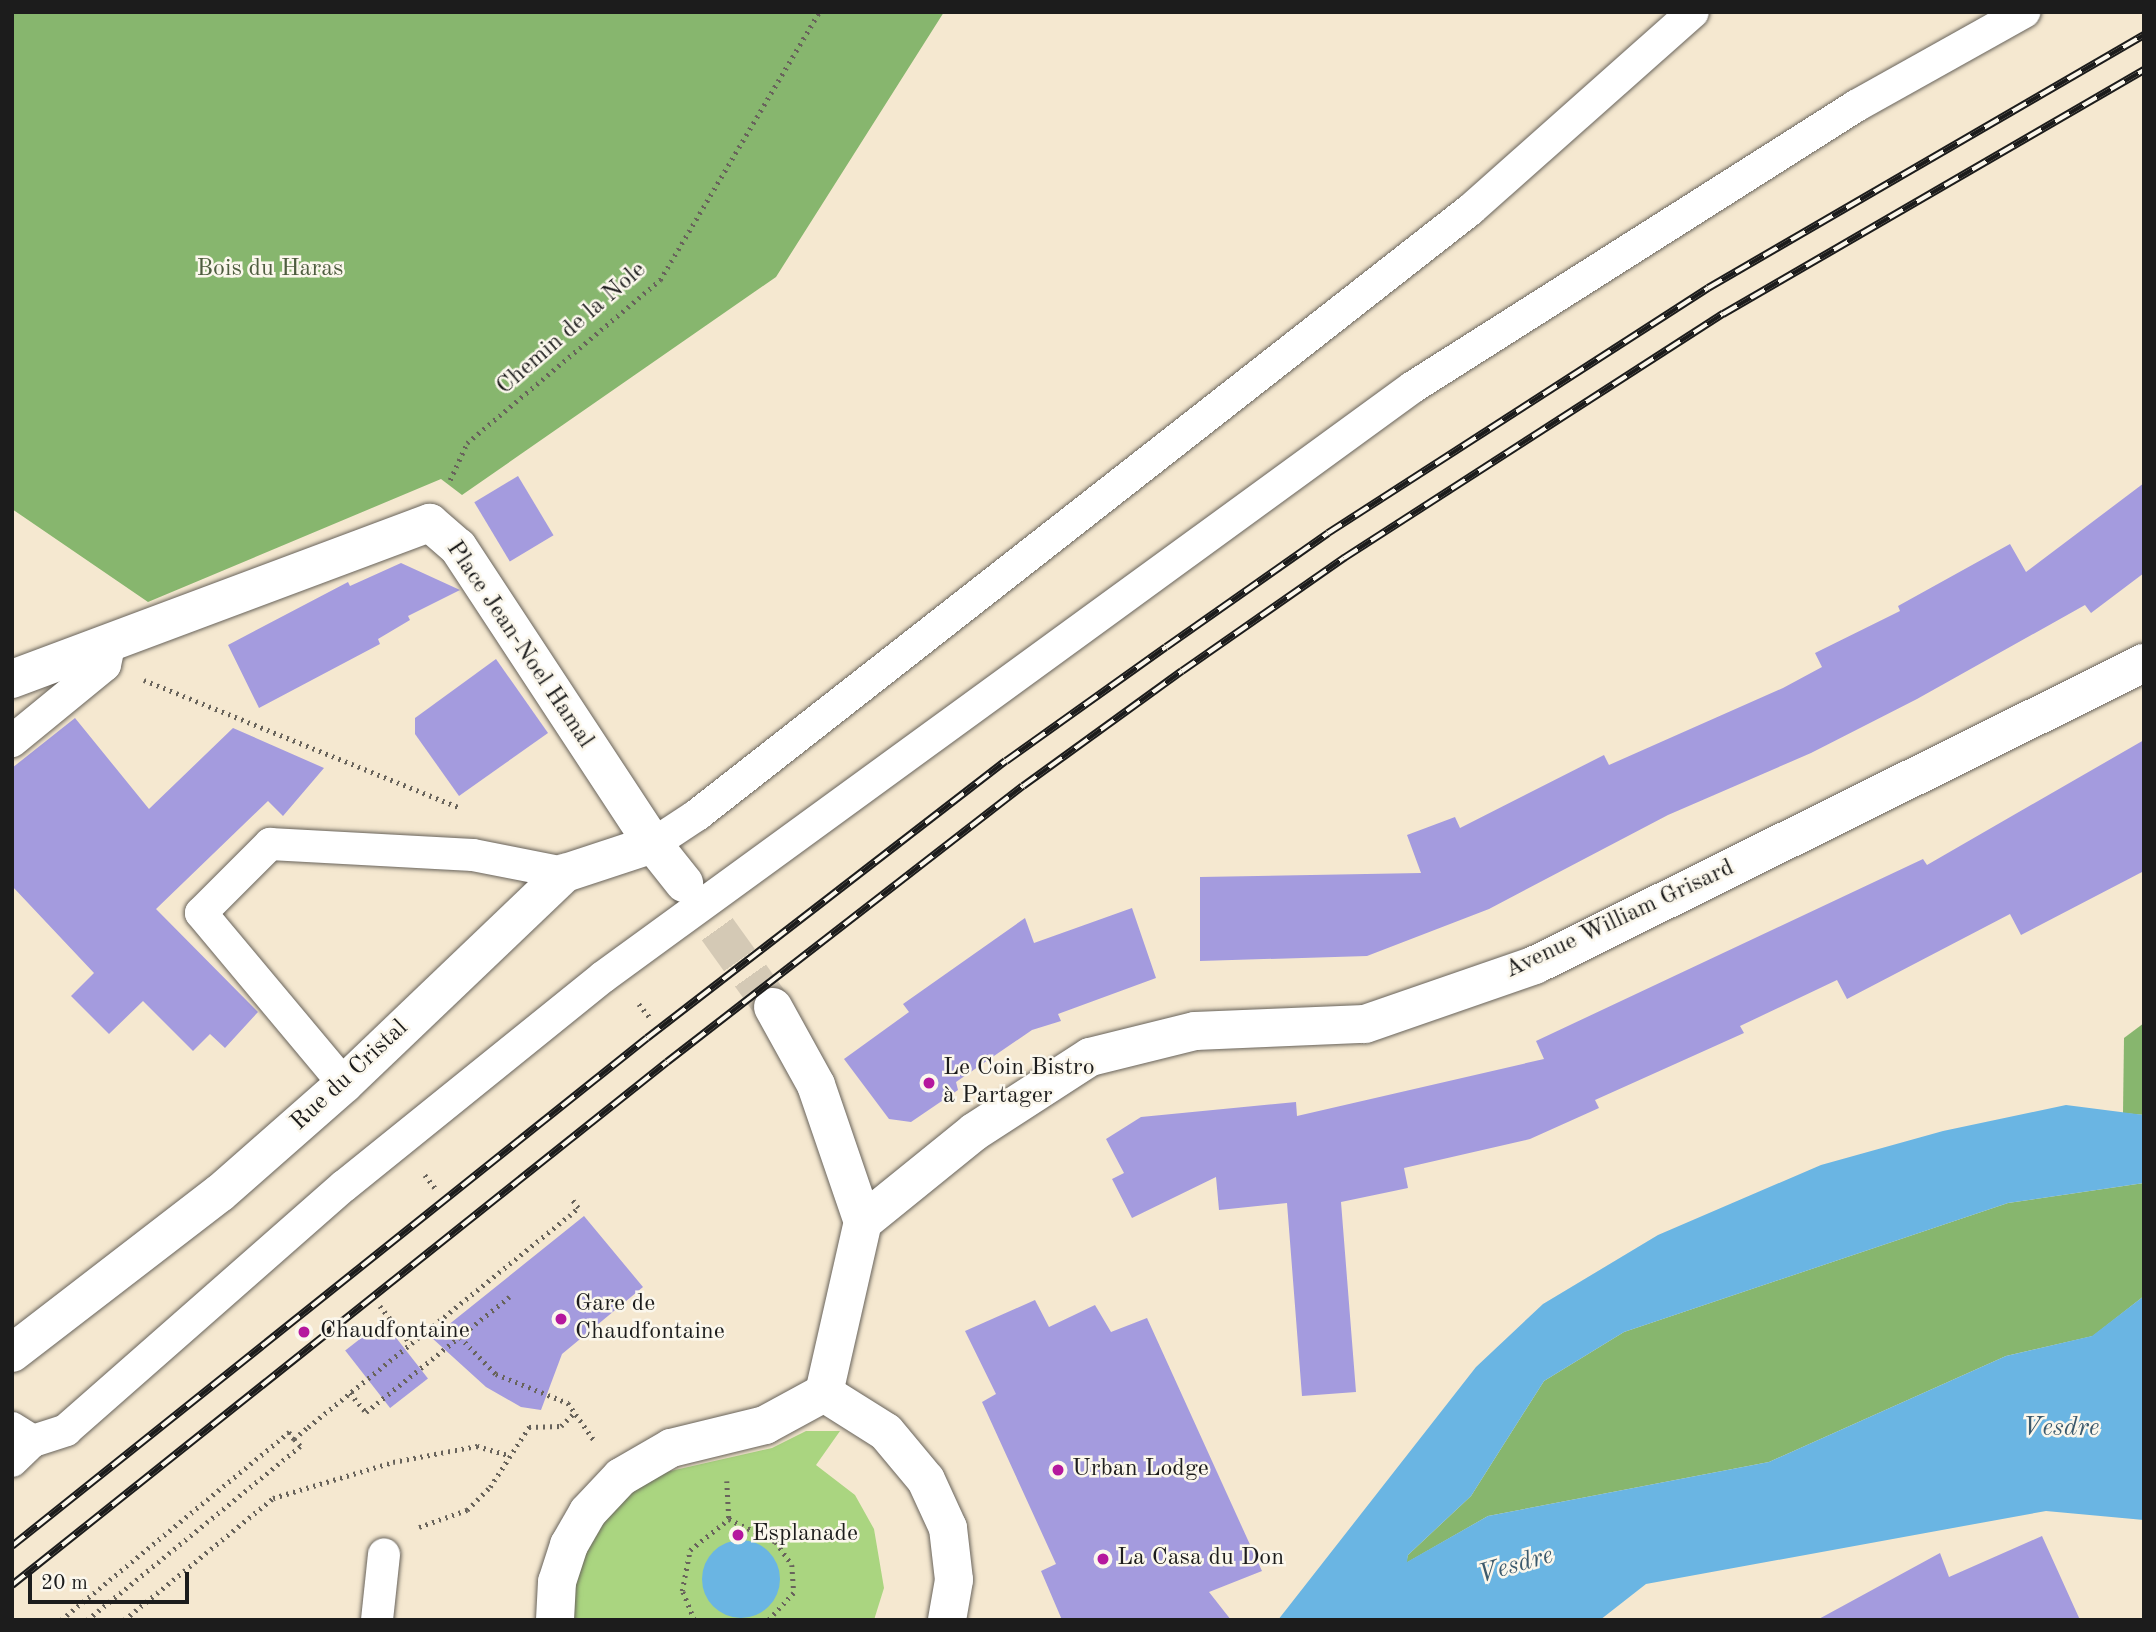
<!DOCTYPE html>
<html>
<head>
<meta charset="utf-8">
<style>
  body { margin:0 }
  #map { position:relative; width:2156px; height:1632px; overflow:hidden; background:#f5e8d0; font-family:"Old Standard TT",serif }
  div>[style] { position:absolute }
  .green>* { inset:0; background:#aad580 }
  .forest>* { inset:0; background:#87b66e }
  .water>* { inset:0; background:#6ab5e3 }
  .round { border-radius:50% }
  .building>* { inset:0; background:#a49bde; transform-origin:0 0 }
  .minor-tunnel>* { height:38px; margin-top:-19px; transform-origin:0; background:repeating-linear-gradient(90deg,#d4c9b5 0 38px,transparent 0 57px) }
  .path>* { height:4.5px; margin-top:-2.25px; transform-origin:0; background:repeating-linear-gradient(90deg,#68635b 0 2px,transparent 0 7px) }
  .roads { filter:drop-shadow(0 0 2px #68635b) drop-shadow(0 0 2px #68635b) }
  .service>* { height:32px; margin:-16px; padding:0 16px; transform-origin:16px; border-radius:16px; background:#fff }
  .minor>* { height:38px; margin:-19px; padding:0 19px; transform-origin:19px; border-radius:19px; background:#fff }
  .rail>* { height:8px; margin-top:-4px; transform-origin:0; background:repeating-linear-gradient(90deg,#fbf7ec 0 16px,#1c1c1c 0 32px); box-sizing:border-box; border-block:2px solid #1c1c1c }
  .dots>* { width:19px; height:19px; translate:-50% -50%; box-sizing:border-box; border:4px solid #fbf7ec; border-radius:50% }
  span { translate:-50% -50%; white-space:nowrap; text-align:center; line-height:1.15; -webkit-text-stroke:5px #fbf7ec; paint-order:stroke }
  .park-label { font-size:24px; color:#4e5d3f }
  .street-label { font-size:24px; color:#1c1c1c }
  .poi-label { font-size:24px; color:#1c1c1c }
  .left { translate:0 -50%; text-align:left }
  .water-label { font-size:26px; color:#3b596c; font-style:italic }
  .frame { position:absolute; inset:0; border:14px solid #1c1c1c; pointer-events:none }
  .scale { position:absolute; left:28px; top:1572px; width:161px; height:32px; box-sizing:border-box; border:4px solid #1c1c1c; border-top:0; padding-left:9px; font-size:21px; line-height:24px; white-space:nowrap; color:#1c1c1c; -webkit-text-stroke:5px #fbf7ec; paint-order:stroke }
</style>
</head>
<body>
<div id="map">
  <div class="green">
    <i style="clip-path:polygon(806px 1431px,840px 1431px,816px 1465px,855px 1495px,874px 1529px,884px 1588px,874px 1620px,574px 1620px,574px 1587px,590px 1540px,627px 1493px,666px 1472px,772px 1448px)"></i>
  </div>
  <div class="forest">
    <i style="clip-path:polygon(12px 12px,944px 12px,776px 277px,462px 495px,441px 479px,148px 602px,12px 509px)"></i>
    <i style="clip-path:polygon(2144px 1023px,2144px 1115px,2123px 1113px,2124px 1038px)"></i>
    <i style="clip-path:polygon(2144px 1183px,2144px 1296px,2093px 1336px,2006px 1356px,1769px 1462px,1488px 1516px,1406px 1563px,1408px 1555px,1471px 1496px,1544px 1381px,1624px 1332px,2008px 1203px)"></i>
  </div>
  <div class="water">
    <i style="clip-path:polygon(2066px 1105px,2144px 1115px,2144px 1183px,2008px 1203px,1624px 1332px,1544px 1381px,1471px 1496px,1408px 1555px,1407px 1562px,1488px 1516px,1769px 1462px,2006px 1356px,2092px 1336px,2144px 1296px,2144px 1520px,2046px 1511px,1646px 1584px,1600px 1620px,1278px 1620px,1476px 1367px,1543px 1304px,1658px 1235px,1821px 1165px,1943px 1131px)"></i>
    <i class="round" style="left:702px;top:1540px;width:78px;height:78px"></i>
  </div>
  <div class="building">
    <i style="left:518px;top:476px;width:69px;height:51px;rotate:59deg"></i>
    <i style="clip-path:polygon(2144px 483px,2144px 573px,2091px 613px,2085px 605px,1917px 699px,1811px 753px,1668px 815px,1489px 909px,1367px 956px,1200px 961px,1200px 877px,1421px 873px,1407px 835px,1455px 817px,1460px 828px,1604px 755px,1609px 765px,1783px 688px,1822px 667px,1815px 653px,1900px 611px,1898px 606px,2010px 544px,2026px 572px)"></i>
    <i style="clip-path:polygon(401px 563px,460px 590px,408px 616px,410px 620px,378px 639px,380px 644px,259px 708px,228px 645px,348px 582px,350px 586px)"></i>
    <i style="clip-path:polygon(496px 659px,548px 733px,459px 796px,415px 734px,415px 718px)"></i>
    <i style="clip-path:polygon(75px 718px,149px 809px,233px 728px,324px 768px,283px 816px,268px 801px,156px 909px,258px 1012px,225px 1048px,210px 1034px,193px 1051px,143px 1001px,109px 1034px,71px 996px,94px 973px,12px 886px,12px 768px)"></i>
    <i style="clip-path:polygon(2144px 740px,2144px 871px,2021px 935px,2010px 914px,1847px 999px,1837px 980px,1740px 1026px,1744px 1033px,1595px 1100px,1599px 1108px,1530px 1139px,1404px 1168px,1408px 1188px,1341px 1202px,1356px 1392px,1302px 1396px,1287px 1203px,1219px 1210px,1216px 1177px,1132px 1218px,1112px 1179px,1124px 1173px,1106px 1139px,1141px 1117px,1296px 1102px,1297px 1116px,1544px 1059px,1536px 1041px,1923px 859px,1927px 865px)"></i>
    <i style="clip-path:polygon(1132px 908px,1156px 978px,1058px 1014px,1061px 1021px,1032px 1030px,956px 1082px,958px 1090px,911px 1122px,889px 1119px,844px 1059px,909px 1012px,903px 1004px,1025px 918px,1034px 943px)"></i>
    <i style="clip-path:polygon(584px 1216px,643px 1287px,562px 1354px,541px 1410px,521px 1407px,486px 1387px,432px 1338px)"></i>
    <i style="clip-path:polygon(1035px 1300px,1049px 1327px,1095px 1305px,1111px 1332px,1147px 1318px,1262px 1571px,1209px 1592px,1231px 1620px,1062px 1620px,1041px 1571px,1056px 1564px,982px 1402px,996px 1394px,965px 1331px)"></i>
    <i style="left:383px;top:1321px;width:73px;height:48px;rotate:52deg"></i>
    <i style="clip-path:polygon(2042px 1536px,2080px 1620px,1817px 1620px,1940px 1553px,1949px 1577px)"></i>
  </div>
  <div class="minor-tunnel">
    <i style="left:684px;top:883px;width:153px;rotate:54.3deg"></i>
  </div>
  <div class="path">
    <i style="left:450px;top:480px;width:41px;rotate:-65.3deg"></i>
    <i style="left:467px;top:443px;width:253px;rotate:-40.2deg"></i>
    <i style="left:660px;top:280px;width:312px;rotate:-59.3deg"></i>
    <i style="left:144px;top:680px;width:342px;rotate:22deg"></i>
    <i style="left:639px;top:1004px;width:19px;rotate:51deg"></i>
    <i style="left:425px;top:1175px;width:18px;rotate:52deg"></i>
    <i style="left:380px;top:1306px;width:49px;rotate:50.8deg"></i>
    <i style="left:460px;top:1337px;width:52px;rotate:45.8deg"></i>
    <i style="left:496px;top:1374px;width:78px;rotate:21.9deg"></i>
    <i style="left:568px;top:1403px;width:45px;rotate:54.9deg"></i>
    <i style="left:350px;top:1393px;width:25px;rotate:50deg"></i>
    <i style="left:366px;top:1412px;width:184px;rotate:-38.8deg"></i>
    <i style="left:727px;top:1481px;width:38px;rotate:87deg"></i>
    <i style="left:729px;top:1519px;width:52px;rotate:26.1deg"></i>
    <i style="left:776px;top:1542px;width:28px;rotate:55deg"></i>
    <i style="left:792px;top:1565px;width:28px;rotate:86deg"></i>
    <i style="left:794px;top:1593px;width:37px;rotate:133deg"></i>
    <i style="left:419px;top:1527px;width:51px;rotate:-19.5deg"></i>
    <i style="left:467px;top:1510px;width:33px;rotate:-45deg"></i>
    <i style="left:490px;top:1487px;width:72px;rotate:-57deg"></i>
    <i style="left:529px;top:1427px;width:32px;rotate:-2deg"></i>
    <i style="left:561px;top:1426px;width:18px;rotate:-45deg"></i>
    <i style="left:61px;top:1620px;width:296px;rotate:-39.5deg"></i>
    <i style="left:289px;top:1432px;width:9px;rotate:54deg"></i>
    <i style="left:87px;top:1620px;width:275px;rotate:-39.2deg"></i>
    <i style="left:300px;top:1446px;width:9px;rotate:-131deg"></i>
    <i style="left:294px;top:1439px;width:18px;rotate:-41deg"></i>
    <i style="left:308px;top:1427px;width:336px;rotate:-39deg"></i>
    <i style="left:569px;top:1216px;width:12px;rotate:-42deg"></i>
    <i style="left:578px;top:1208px;width:12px;rotate:-125deg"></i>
    <i style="left:124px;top:1620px;width:193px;rotate:-39.3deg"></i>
    <i style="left:273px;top:1498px;width:125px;rotate:-16.7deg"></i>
    <i style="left:393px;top:1462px;width:86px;rotate:-10.8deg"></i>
    <i style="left:477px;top:1446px;width:33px;rotate:16deg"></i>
    <i style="left:694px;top:1620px;width:31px;rotate:-112deg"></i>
    <i style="left:682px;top:1591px;width:42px;rotate:-79deg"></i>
    <i style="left:690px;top:1550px;width:50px;rotate:-38.5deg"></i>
  </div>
  <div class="roads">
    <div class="service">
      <i style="left:12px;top:741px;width:120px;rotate:-39.3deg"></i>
      <i style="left:105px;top:665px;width:24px;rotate:-78deg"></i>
      <i style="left:653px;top:844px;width:53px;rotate:-33.4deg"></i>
      <i style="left:697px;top:815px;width:982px;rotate:-38.05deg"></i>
      <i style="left:1470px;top:210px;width:298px;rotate:-41.6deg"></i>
      <i style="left:344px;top:1084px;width:223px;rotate:-129.9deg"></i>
      <i style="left:201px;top:913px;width:98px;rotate:-45deg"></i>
      <i style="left:270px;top:844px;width:203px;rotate:3.1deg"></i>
      <i style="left:473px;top:855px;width:94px;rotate:11.1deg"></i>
      <i style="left:12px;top:1428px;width:25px;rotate:32deg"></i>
      <i style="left:33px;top:1441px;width:35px;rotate:-18deg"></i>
      <i style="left:66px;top:1430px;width:370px;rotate:-41.3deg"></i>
      <i style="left:344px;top:1186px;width:333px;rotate:-38.9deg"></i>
      <i style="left:603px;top:977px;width:1002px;rotate:-36.07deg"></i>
      <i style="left:1413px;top:387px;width:525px;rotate:-32.39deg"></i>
      <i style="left:1856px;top:106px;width:193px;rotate:-29.2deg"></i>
      <i style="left:12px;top:1461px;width:29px;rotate:-44deg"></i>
      <i style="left:377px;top:1620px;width:66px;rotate:-83.9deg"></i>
    </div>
    <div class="minor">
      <i style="left:12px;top:679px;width:446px;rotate:-20.5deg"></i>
      <i style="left:430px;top:523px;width:37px;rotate:41deg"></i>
      <i style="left:458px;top:547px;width:355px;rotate:56.7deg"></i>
      <i style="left:653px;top:844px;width:50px;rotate:51.5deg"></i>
      <i style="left:773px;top:1007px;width:89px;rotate:61.1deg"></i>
      <i style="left:816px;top:1085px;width:145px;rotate:71.1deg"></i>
      <i style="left:863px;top:1222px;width:143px;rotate:-39deg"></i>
      <i style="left:974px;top:1132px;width:138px;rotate:-32.9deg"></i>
      <i style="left:1090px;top:1057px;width:108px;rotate:-13.9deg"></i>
      <i style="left:1195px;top:1031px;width:170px;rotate:-2.4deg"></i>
      <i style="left:1365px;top:1024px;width:180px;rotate:-19.1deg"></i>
      <i style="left:1535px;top:965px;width:680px;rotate:-26.38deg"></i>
      <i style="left:12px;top:1353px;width:262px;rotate:-37.6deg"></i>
      <i style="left:220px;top:1193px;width:165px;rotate:-41.3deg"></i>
      <i style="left:344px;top:1084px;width:306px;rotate:-43.7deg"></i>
      <i style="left:565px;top:873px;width:93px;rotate:-18.2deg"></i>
      <i style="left:824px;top:1393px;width:73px;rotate:32.2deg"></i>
      <i style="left:886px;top:1432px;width:62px;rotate:50.2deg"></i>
      <i style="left:926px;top:1480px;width:53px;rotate:65.4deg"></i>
      <i style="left:948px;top:1528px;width:52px;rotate:83.4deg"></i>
      <i style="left:954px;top:1580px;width:41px;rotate:99.9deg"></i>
      <i style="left:555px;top:1620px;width:38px;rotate:-87deg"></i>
      <i style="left:557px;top:1582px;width:39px;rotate:-72deg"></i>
      <i style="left:569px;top:1545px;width:38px;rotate:-60deg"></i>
      <i style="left:588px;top:1512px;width:48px;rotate:-46.7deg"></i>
      <i style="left:621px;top:1477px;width:58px;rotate:-30.1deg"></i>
      <i style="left:671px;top:1448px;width:97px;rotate:-13.7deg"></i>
      <i style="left:765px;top:1425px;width:67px;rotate:-28.5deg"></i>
      <i style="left:824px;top:1393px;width:175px;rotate:-77.2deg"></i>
    </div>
  </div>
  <div class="rail">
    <i style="left:12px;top:1546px;width:813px;rotate:-38.66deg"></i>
    <i style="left:647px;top:1038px;width:453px;rotate:-37.7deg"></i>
    <i style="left:1006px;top:761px;width:196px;rotate:-35.5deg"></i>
    <i style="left:1166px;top:647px;width:198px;rotate:-35.1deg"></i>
    <i style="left:1328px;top:533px;width:452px;rotate:-32.8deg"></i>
    <i style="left:1708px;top:288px;width:504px;rotate:-30.13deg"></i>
    <i style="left:12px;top:1585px;width:838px;rotate:-38.61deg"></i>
    <i style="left:667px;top:1062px;width:450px;rotate:-37.8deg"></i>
    <i style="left:1023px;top:786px;width:196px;rotate:-35.9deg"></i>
    <i style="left:1182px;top:671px;width:198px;rotate:-34.9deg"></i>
    <i style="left:1344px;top:558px;width:451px;rotate:-32.8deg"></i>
    <i style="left:1723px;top:314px;width:487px;rotate:-30.1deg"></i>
  </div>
  <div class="dots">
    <i style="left:929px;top:1083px;background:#b5179e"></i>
    <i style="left:561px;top:1319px;background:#b5179e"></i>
    <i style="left:304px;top:1332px;background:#b5179e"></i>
    <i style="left:1058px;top:1470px;background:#b5179e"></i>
    <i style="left:738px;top:1535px;background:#b5179e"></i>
    <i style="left:1103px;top:1559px;background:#b5179e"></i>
  </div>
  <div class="park-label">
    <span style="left:270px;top:270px">Bois du Haras</span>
  </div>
  <div class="street-label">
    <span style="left:572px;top:329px;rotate:-41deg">Chemin de la Nole</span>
    <span style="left:519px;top:645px;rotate:56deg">Place Jean-Noel Hamal</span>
    <span style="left:1620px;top:920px;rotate:-25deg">Avenue William Grisard</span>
    <span style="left:350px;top:1076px;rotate:-43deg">Rue du Cristal</span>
  </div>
  <div class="poi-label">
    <span class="left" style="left:943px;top:1083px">Le Coin Bistro<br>à Partager</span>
    <span class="left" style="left:575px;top:1319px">Gare de<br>Chaudfontaine</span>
    <span class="left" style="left:320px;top:1332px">Chaudfontaine</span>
    <span class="left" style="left:1072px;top:1470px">Urban Lodge</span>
    <span class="left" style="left:752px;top:1535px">Esplanade</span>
    <span class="left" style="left:1117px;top:1559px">La Casa du Don</span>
  </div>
  <div class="water-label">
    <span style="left:2061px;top:1429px">Vesdre</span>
    <span style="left:1516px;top:1566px;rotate:-16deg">Vesdre</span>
  </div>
  <div class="frame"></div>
  <div class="scale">20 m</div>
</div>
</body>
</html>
